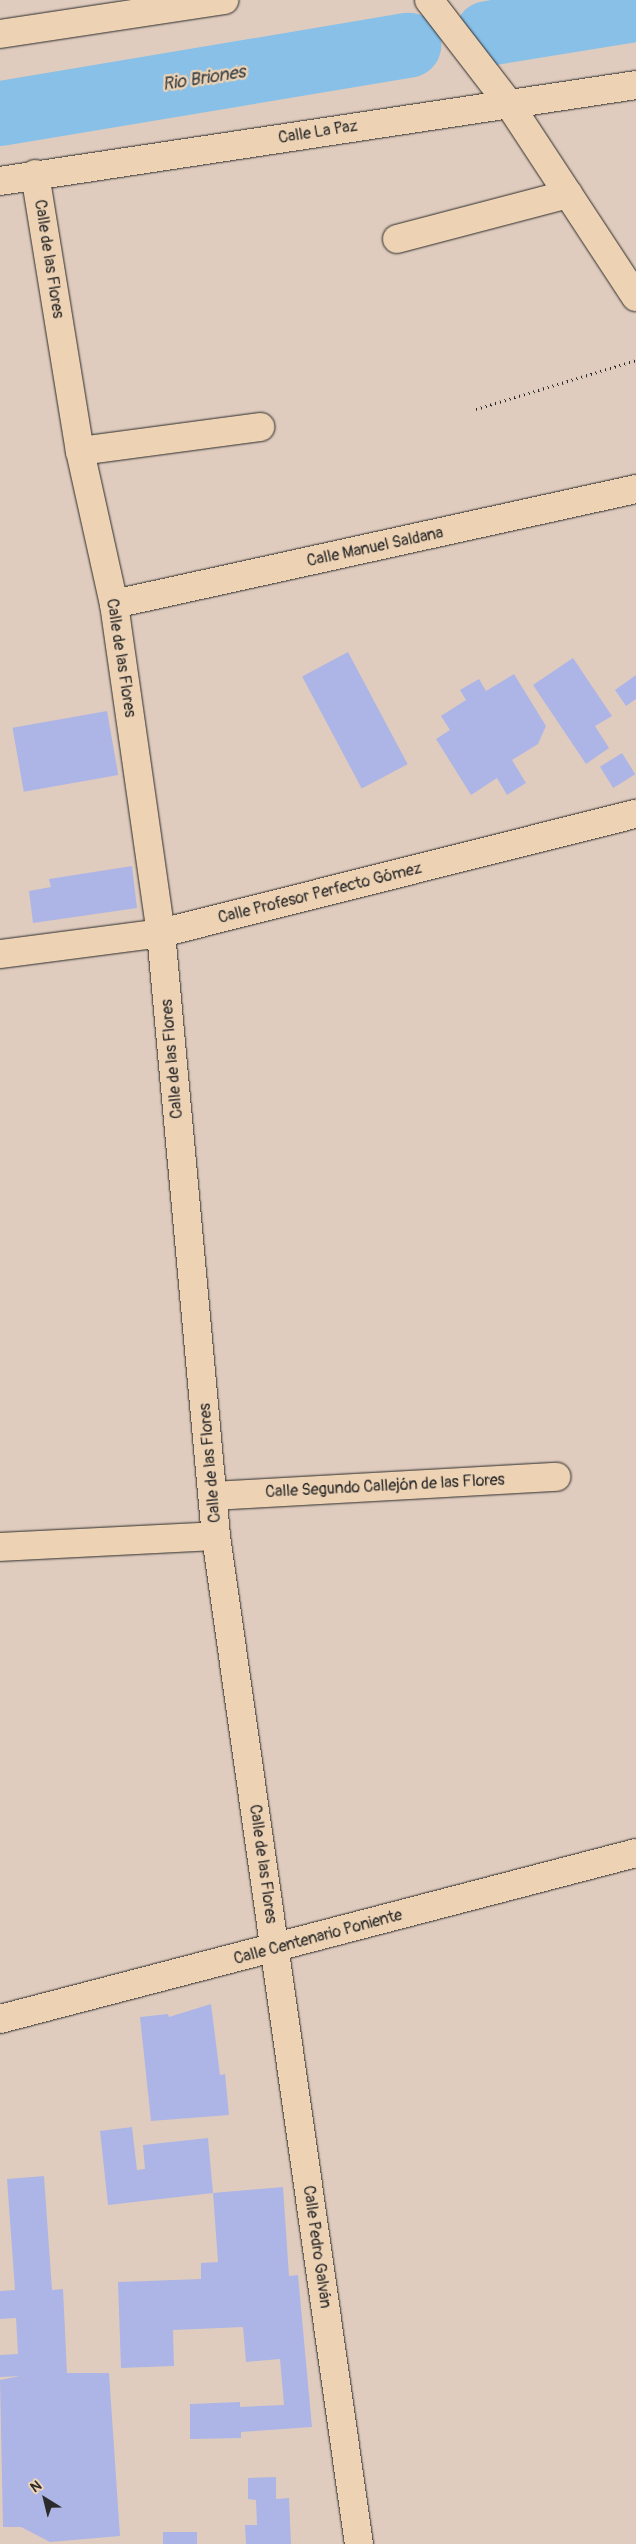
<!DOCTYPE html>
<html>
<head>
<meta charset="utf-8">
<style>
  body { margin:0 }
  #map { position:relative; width:636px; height:2544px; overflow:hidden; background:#e0ccbe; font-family:Pangolin,sans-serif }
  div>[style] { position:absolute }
  .river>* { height:65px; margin:-32.5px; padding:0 32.5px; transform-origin:32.5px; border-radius:32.5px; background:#89c0e7 }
  .building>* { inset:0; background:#adb5e6; transform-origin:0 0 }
  .path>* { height:3px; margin-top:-1.5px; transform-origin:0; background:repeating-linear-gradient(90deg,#2b2b2b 0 1px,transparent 0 5px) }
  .roads { filter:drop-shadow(0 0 1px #2b2b2b) drop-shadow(0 0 1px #2b2b2b) }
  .minor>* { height:28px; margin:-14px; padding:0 14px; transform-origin:14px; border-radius:14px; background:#edd2b4 }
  span { translate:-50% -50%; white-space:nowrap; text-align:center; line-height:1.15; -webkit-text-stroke:4.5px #edd2b4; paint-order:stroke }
  .street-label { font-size:16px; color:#2b2b2b }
  .water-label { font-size:18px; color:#394147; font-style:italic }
  .north { position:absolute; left:20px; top:2474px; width:50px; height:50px; -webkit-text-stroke:4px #edd2b4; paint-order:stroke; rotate:324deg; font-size:14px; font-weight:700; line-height:20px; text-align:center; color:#2b2b2b }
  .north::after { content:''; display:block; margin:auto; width:18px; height:22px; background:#2b2b2b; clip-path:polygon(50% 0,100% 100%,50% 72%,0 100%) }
</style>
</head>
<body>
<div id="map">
  <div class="river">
    <i style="left:487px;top:33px;width:151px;rotate:-9.2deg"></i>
    <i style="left:0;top:113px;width:414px;rotate:-9.5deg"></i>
  </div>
  <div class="building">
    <i style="left:348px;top:652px;width:127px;height:52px;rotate:62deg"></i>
    <i style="clip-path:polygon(573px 658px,612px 716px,595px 726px,609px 748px,586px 764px,533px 685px)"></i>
    <i style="clip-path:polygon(514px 674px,546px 726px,538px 744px,512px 760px,526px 783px,507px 795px,497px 778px,471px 795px,436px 739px,450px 730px,441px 716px,466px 700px,460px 690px,479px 679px,486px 691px)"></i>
    <i style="clip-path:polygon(636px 675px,636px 699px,626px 706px,615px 690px)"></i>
    <i style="left:107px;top:711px;width:65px;height:96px;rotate:80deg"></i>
    <i style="left:622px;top:753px;width:25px;height:26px;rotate:58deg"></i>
    <i style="clip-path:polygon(132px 866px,137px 908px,33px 923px,29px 891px,51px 887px,49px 879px)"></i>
    <i style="clip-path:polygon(211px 2004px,220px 2075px,225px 2074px,229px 2115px,151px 2121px,140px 2017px,168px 2014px,169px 2017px)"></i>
    <i style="clip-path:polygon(132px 2127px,137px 2170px,145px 2169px,143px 2145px,208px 2138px,213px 2193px,108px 2205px,100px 2131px)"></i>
    <i style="clip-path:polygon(44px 2176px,52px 2290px,63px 2289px,67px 2373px,109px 2373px,120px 2536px,50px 2542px,21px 2527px,3px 2527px,0 2380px,20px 2376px,0 2377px,0 2355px,18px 2354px,16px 2318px,0 2319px,0 2291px,15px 2290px,7px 2179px)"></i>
    <i style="clip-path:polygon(283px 2187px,289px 2276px,298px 2275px,312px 2427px,241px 2432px,241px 2438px,190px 2439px,190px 2404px,240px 2402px,240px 2407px,284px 2405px,280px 2359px,246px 2362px,243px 2327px,173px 2330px,174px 2366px,121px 2368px,118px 2282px,201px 2279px,201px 2263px,218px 2262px,213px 2193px)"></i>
    <i style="clip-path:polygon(276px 2477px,276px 2499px,289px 2498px,291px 2544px,246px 2544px,245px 2525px,257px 2525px,256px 2500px,248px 2499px,248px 2478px)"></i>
    <i style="left:197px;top:2532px;width:12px;height:34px;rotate:90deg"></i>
  </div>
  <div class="path">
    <i style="left:476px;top:409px;width:167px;rotate:-17deg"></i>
  </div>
  <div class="roads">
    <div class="minor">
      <i style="left:429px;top:0;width:131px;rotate:52.4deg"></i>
      <i style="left:509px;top:104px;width:231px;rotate:56.7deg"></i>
      <i style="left:0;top:34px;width:227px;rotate:-8.6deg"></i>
      <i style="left:35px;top:174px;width:281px;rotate:80.8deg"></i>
      <i style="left:80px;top:451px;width:157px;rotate:77.5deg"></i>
      <i style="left:114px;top:604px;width:332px;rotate:81.9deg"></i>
      <i style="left:161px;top:933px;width:606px;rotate:84.79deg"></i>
      <i style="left:216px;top:1536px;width:1018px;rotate:81.93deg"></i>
      <i style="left:0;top:181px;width:643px;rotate:-8.58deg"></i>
      <i style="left:397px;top:239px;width:177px;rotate:-14.7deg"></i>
      <i style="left:80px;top:451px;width:182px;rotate:-7.6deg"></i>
      <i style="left:114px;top:604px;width:535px;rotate:-12.42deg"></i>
      <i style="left:0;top:954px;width:162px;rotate:-7.4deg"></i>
      <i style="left:161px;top:933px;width:490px;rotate:-14.1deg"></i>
      <i style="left:213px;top:1496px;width:344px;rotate:-3.2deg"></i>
      <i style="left:0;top:1547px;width:216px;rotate:-2.9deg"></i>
      <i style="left:0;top:2019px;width:657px;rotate:-14.63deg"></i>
    </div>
  </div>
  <div class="street-label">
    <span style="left:318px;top:132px;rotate:-9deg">Calle La Paz</span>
    <span style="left:49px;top:259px;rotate:81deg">Calle de las Flores</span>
    <span style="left:375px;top:547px;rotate:-12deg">Calle Manuel Saldana</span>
    <span style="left:121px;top:658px;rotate:81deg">Calle de las Flores</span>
    <span style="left:320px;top:893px;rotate:-14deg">Calle Profesor Perfecto Gómez</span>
    <span style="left:172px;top:1059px;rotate:-95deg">Calle de las Flores</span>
    <span style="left:210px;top:1463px;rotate:-95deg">Calle de las Flores</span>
    <span style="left:385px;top:1486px;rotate:-3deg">Calle Segundo Callejón de las Flores</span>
    <span style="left:263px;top:1864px;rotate:82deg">Calle de las Flores</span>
    <span style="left:318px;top:1937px;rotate:-15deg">Calle Centenario Poniente</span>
    <span style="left:317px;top:2247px;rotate:82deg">Calle Pedro Galván</span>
  </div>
  <div class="water-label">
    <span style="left:204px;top:79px;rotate:-9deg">Rio Briones</span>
  </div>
  <div class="north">N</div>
</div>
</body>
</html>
